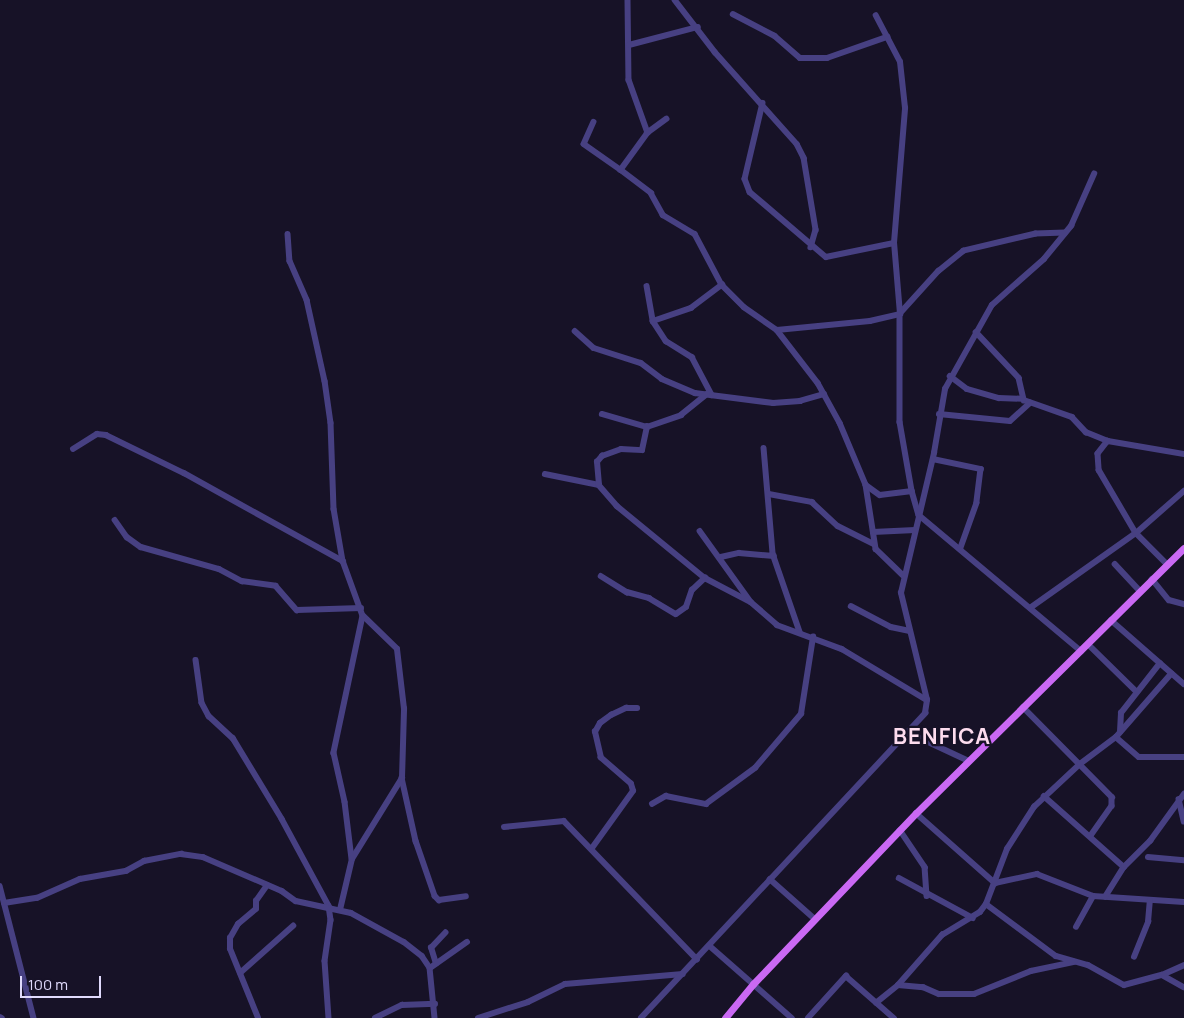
<!DOCTYPE html>
<html>
<head>
<meta charset="utf-8">
<style>
  body { margin:0 }
  #map { position:relative; width:1184px; height:1018px; overflow:hidden; background:#171227; font-family:Manrope,sans-serif }
  div>[style] { position:absolute }
  .minor>* { height:5.5px; margin:-2.75px; padding:0 2.75px; transform-origin:2.75px; border-radius:2.75px; background:#474082 }
  .major>* { height:7px; margin:-3.5px; padding:0 3.5px; transform-origin:3.5px; border-radius:3.5px; background:#ca69f4 }
  span { translate:-50% -50%; white-space:nowrap; text-align:center; line-height:1.15; -webkit-text-stroke:4.5px #171227; paint-order:stroke }
  .district-label { font-size:22px; color:#fddcee; font-weight:700; letter-spacing:1px }
  .scale { position:absolute; left:20px; top:976px; width:81px; height:22px; box-sizing:border-box; border:2px solid #e0dafc; border-top:0; padding-left:6px; font-size:15px; line-height:18px; white-space:nowrap; color:#e0dafc; -webkit-text-stroke:4px #171227; paint-order:stroke }
</style>
</head>
<body>
<div id="map">
  <div class="minor">
    <i style="left:628px;top:0;width:80px;rotate:89.3deg"></i>
    <i style="left:629px;top:80px;width:56px;rotate:70.3deg"></i>
    <i style="left:675px;top:0;width:66px;rotate:52.4deg"></i>
    <i style="left:715px;top:52px;width:123px;rotate:48.3deg"></i>
    <i style="left:797px;top:144px;width:16px;rotate:63deg"></i>
    <i style="left:804px;top:158px;width:73px;rotate:80.5deg"></i>
    <i style="left:816px;top:230px;width:18px;rotate:106deg"></i>
    <i style="left:733px;top:14px;width:47px;rotate:27.6deg"></i>
    <i style="left:775px;top:36px;width:33px;rotate:41deg"></i>
    <i style="left:800px;top:58px;width:27px"></i>
    <i style="left:827px;top:58px;width:64px;rotate:-19.3deg"></i>
    <i style="left:629px;top:45px;width:71px;rotate:-14.6deg"></i>
    <i style="left:763px;top:103px;width:78px;rotate:103.3deg"></i>
    <i style="left:745px;top:179px;width:14px;rotate:69deg"></i>
    <i style="left:750px;top:192px;width:100px;rotate:40.5deg"></i>
    <i style="left:826px;top:257px;width:69px;rotate:-11.6deg"></i>
    <i style="left:667px;top:119px;width:24px;rotate:144deg"></i>
    <i style="left:648px;top:133px;width:46px;rotate:126.1deg"></i>
    <i style="left:621px;top:170px;width:38px;rotate:37deg"></i>
    <i style="left:651px;top:193px;width:25px;rotate:61deg"></i>
    <i style="left:663px;top:215px;width:37px;rotate:31deg"></i>
    <i style="left:695px;top:234px;width:58px;rotate:62.1deg"></i>
    <i style="left:722px;top:285px;width:31px;rotate:45deg"></i>
    <i style="left:744px;top:307px;width:40px;rotate:34.9deg"></i>
    <i style="left:777px;top:330px;width:67px;rotate:52.3deg"></i>
    <i style="left:818px;top:383px;width:46px;rotate:61.2deg"></i>
    <i style="left:840px;top:423px;width:67px;rotate:67.2deg"></i>
    <i style="left:866px;top:485px;width:65px;rotate:81.1deg"></i>
    <i style="left:876px;top:549px;width:37px;rotate:44deg"></i>
    <i style="left:594px;top:122px;width:24px;rotate:114deg"></i>
    <i style="left:584px;top:144px;width:45px;rotate:35.1deg"></i>
    <i style="left:1065px;top:233px;width:29px;rotate:178deg"></i>
    <i style="left:1036px;top:234px;width:74px;rotate:166.7deg"></i>
    <i style="left:964px;top:251px;width:32px;rotate:141deg"></i>
    <i style="left:939px;top:271px;width:58px;rotate:132.2deg"></i>
    <i style="left:900px;top:314px;width:108px;rotate:90deg"></i>
    <i style="left:900px;top:422px;width:70px;rotate:80.1deg"></i>
    <i style="left:912px;top:491px;width:25px;rotate:74deg"></i>
    <i style="left:919px;top:515px;width:212px;rotate:40deg"></i>
    <i style="left:288px;top:234px;width:27px;rotate:86deg"></i>
    <i style="left:290px;top:261px;width:43px;rotate:66.4deg"></i>
    <i style="left:307px;top:300px;width:83px;rotate:77.5deg"></i>
    <i style="left:325px;top:381px;width:42px;rotate:81.9deg"></i>
    <i style="left:331px;top:423px;width:86px;rotate:88deg"></i>
    <i style="left:334px;top:509px;width:53px;rotate:80.2deg"></i>
    <i style="left:647px;top:286px;width:36px;rotate:80deg"></i>
    <i style="left:653px;top:321px;width:24px;rotate:57deg"></i>
    <i style="left:666px;top:341px;width:31px;rotate:32deg"></i>
    <i style="left:692px;top:357px;width:43px;rotate:62.2deg"></i>
    <i style="left:653px;top:321px;width:40px;rotate:-18.9deg"></i>
    <i style="left:691px;top:308px;width:39px;rotate:-37deg"></i>
    <i style="left:777px;top:330px;width:93px;rotate:-5.5deg"></i>
    <i style="left:870px;top:321px;width:31px;rotate:-13deg"></i>
    <i style="left:900px;top:314px;width:71px;rotate:-94.8deg"></i>
    <i style="left:894px;top:243px;width:135px;rotate:-85.3deg"></i>
    <i style="left:905px;top:108px;width:46px;rotate:-96.2deg"></i>
    <i style="left:900px;top:62px;width:52px;rotate:-117.6deg"></i>
    <i style="left:575px;top:331px;width:25px;rotate:42deg"></i>
    <i style="left:594px;top:348px;width:49px;rotate:17.7deg"></i>
    <i style="left:641px;top:363px;width:26px;rotate:37deg"></i>
    <i style="left:662px;top:379px;width:36px;rotate:23deg"></i>
    <i style="left:695px;top:393px;width:79px;rotate:7.3deg"></i>
    <i style="left:773px;top:403px;width:27px;rotate:-4deg"></i>
    <i style="left:800px;top:401px;width:25px;rotate:-16deg"></i>
    <i style="left:976px;top:332px;width:63px;rotate:46.9deg"></i>
    <i style="left:1019px;top:378px;width:23px;rotate:77deg"></i>
    <i style="left:1024px;top:400px;width:51px;rotate:19.5deg"></i>
    <i style="left:1072px;top:417px;width:21px;rotate:47deg"></i>
    <i style="left:1086px;top:432px;width:24px;rotate:22deg"></i>
    <i style="left:1108px;top:441px;width:77px;rotate:9.7deg"></i>
    <i style="left:950px;top:376px;width:21px;rotate:37deg"></i>
    <i style="left:967px;top:389px;width:33px;rotate:16deg"></i>
    <i style="left:999px;top:398px;width:24px;rotate:2deg"></i>
    <i style="left:602px;top:414px;width:47px;rotate:16.1deg"></i>
    <i style="left:647px;top:427px;width:36px;rotate:-19deg"></i>
    <i style="left:681px;top:415px;width:33px;rotate:-39deg"></i>
    <i style="left:939px;top:414px;width:71px;rotate:5.6deg"></i>
    <i style="left:1010px;top:421px;width:27px;rotate:-42deg"></i>
    <i style="left:1108px;top:441px;width:16px;rotate:128deg"></i>
    <i style="left:1098px;top:454px;width:16px;rotate:86deg"></i>
    <i style="left:1099px;top:470px;width:73px;rotate:59.6deg"></i>
    <i style="left:1136px;top:533px;width:44px;rotate:45deg"></i>
    <i style="left:764px;top:448px;width:106px;rotate:85.1deg"></i>
    <i style="left:773px;top:554px;width:83px;rotate:70.9deg"></i>
    <i style="left:73px;top:449px;width:28px;rotate:-32deg"></i>
    <i style="left:97px;top:434px;width:9px;rotate:6deg"></i>
    <i style="left:106px;top:435px;width:87px;rotate:26deg"></i>
    <i style="left:184px;top:473px;width:182px;rotate:29deg"></i>
    <i style="left:343px;top:561px;width:59px;rotate:70deg"></i>
    <i style="left:363px;top:616px;width:140px;rotate:102deg"></i>
    <i style="left:334px;top:753px;width:50px;rotate:77.3deg"></i>
    <i style="left:345px;top:802px;width:57px;rotate:83deg"></i>
    <i style="left:933px;top:459px;width:49px;rotate:11.8deg"></i>
    <i style="left:981px;top:469px;width:34px;rotate:97deg"></i>
    <i style="left:977px;top:503px;width:48px;rotate:109.6deg"></i>
    <i style="left:545px;top:474px;width:55px;rotate:11.5deg"></i>
    <i style="left:599px;top:485px;width:28px;rotate:49deg"></i>
    <i style="left:617px;top:506px;width:114px;rotate:39.3deg"></i>
    <i style="left:705px;top:578px;width:52px;rotate:27.6deg"></i>
    <i style="left:751px;top:602px;width:35px;rotate:41deg"></i>
    <i style="left:777px;top:625px;width:69px;rotate:20.3deg"></i>
    <i style="left:842px;top:649px;width:99px;rotate:31deg"></i>
    <i style="left:599px;top:485px;width:23px;rotate:-95deg"></i>
    <i style="left:597px;top:462px;width:8px;rotate:-50deg"></i>
    <i style="left:602px;top:456px;width:20px;rotate:-20deg"></i>
    <i style="left:621px;top:449px;width:21px;rotate:3deg"></i>
    <i style="left:642px;top:450px;width:24px;rotate:-78deg"></i>
    <i style="left:866px;top:485px;width:17px;rotate:36deg"></i>
    <i style="left:880px;top:495px;width:32px;rotate:-7deg"></i>
    <i style="left:769px;top:494px;width:44px;rotate:10.5deg"></i>
    <i style="left:812px;top:502px;width:35px;rotate:43deg"></i>
    <i style="left:838px;top:526px;width:40px;rotate:26.6deg"></i>
    <i style="left:115px;top:520px;width:21px;rotate:55deg"></i>
    <i style="left:127px;top:537px;width:17px;rotate:36deg"></i>
    <i style="left:141px;top:547px;width:81px;rotate:15.8deg"></i>
    <i style="left:219px;top:569px;width:26px;rotate:28deg"></i>
    <i style="left:242px;top:581px;width:34px;rotate:8deg"></i>
    <i style="left:276px;top:586px;width:32px;rotate:49deg"></i>
    <i style="left:297px;top:610px;width:64px;rotate:-1.8deg"></i>
    <i style="left:700px;top:531px;width:87px;rotate:54.3deg"></i>
    <i style="left:873px;top:532px;width:42px;rotate:-2.7deg"></i>
    <i style="left:721px;top:557px;width:18px;rotate:-13deg"></i>
    <i style="left:739px;top:553px;width:35px;rotate:5deg"></i>
    <i style="left:1115px;top:564px;width:37px;rotate:47deg"></i>
    <i style="left:601px;top:576px;width:31px;rotate:32deg"></i>
    <i style="left:627px;top:592px;width:23px;rotate:15deg"></i>
    <i style="left:649px;top:598px;width:31px;rotate:31deg"></i>
    <i style="left:676px;top:614px;width:12px;rotate:-35deg"></i>
    <i style="left:686px;top:607px;width:18px;rotate:-71deg"></i>
    <i style="left:692px;top:590px;width:18px;rotate:-43deg"></i>
    <i style="left:1152px;top:579px;width:27px;rotate:51deg"></i>
    <i style="left:1169px;top:600px;width:16px;rotate:15deg"></i>
    <i style="left:851px;top:606px;width:45px;rotate:27.7deg"></i>
    <i style="left:891px;top:627px;width:19px;rotate:12deg"></i>
    <i style="left:1030px;top:608px;width:130px;rotate:-35.3deg"></i>
    <i style="left:1136px;top:533px;width:64px;rotate:-41.2deg"></i>
    <i style="left:1111px;top:620px;width:97px;rotate:41.2deg"></i>
    <i style="left:1088px;top:644px;width:67px;rotate:44.4deg"></i>
    <i style="left:196px;top:660px;width:43px;rotate:82.1deg"></i>
    <i style="left:202px;top:703px;width:15px;rotate:62deg"></i>
    <i style="left:209px;top:716px;width:33px;rotate:43deg"></i>
    <i style="left:233px;top:738px;width:95px;rotate:58.8deg"></i>
    <i style="left:282px;top:819px;width:99px;rotate:61.6deg"></i>
    <i style="left:329px;top:906px;width:14px;rotate:82deg"></i>
    <i style="left:331px;top:920px;width:41px;rotate:98.3deg"></i>
    <i style="left:325px;top:961px;width:57px;rotate:86deg"></i>
    <i style="left:1023px;top:707px;width:127px;rotate:45.3deg"></i>
    <i style="left:1112px;top:797px;width:9px;rotate:90deg"></i>
    <i style="left:1112px;top:806px;width:37px;rotate:125deg"></i>
    <i style="left:907px;top:732px;width:68px;rotate:25.1deg"></i>
    <i style="left:1120px;top:732px;width:19px;rotate:-87deg"></i>
    <i style="left:1121px;top:713px;width:63px;rotate:-52deg"></i>
    <i style="left:1116px;top:737px;width:30px;rotate:41deg"></i>
    <i style="left:1139px;top:757px;width:45px"></i>
    <i style="left:402px;top:778px;width:65px;rotate:77.5deg"></i>
    <i style="left:416px;top:841px;width:58px;rotate:70.9deg"></i>
    <i style="left:435px;top:896px;width:6px;rotate:45deg"></i>
    <i style="left:439px;top:900px;width:27px;rotate:-8deg"></i>
    <i style="left:1044px;top:796px;width:107px;rotate:41.6deg"></i>
    <i style="left:1179px;top:799px;width:23px;rotate:77deg"></i>
    <i style="left:652px;top:804px;width:16px;rotate:-30deg"></i>
    <i style="left:666px;top:796px;width:41px;rotate:11.3deg"></i>
    <i style="left:706px;top:804px;width:61px;rotate:-36.3deg"></i>
    <i style="left:755px;top:768px;width:71px;rotate:-49.6deg"></i>
    <i style="left:801px;top:714px;width:78px;rotate:-81.1deg"></i>
    <i style="left:916px;top:813px;width:106px;rotate:41.5deg"></i>
    <i style="left:995px;top:883px;width:43px;rotate:-12.1deg"></i>
    <i style="left:1037px;top:874px;width:60px;rotate:21.4deg"></i>
    <i style="left:1093px;top:896px;width:91px;rotate:3.8deg"></i>
    <i style="left:504px;top:827px;width:60px;rotate:-5.7deg"></i>
    <i style="left:564px;top:821px;width:192px;rotate:46.1deg"></i>
    <i style="left:900px;top:830px;width:45px;rotate:56deg"></i>
    <i style="left:925px;top:867px;width:29px;rotate:86deg"></i>
    <i style="left:592px;top:848px;width:70px;rotate:-54.3deg"></i>
    <i style="left:633px;top:791px;width:7px;rotate:-106deg"></i>
    <i style="left:631px;top:784px;width:40px;rotate:-139deg"></i>
    <i style="left:601px;top:758px;width:27px;rotate:-103deg"></i>
    <i style="left:595px;top:732px;width:10px;rotate:-61deg"></i>
    <i style="left:600px;top:723px;width:14px;rotate:-36deg"></i>
    <i style="left:611px;top:715px;width:17px;rotate:-25deg"></i>
    <i style="left:626px;top:708px;width:11px"></i>
    <i style="left:1148px;top:857px;width:36px;rotate:5deg"></i>
    <i style="left:899px;top:878px;width:84px;rotate:28.4deg"></i>
    <i style="left:770px;top:879px;width:59px;rotate:41.6deg"></i>
    <i style="left:0;top:886px;width:136px;rotate:75.6deg"></i>
    <i style="left:1105px;top:897px;width:36px;rotate:-58deg"></i>
    <i style="left:1124px;top:867px;width:37px;rotate:-45deg"></i>
    <i style="left:1150px;top:841px;width:58px;rotate:-54.1deg"></i>
    <i style="left:4px;top:903px;width:33px;rotate:-9deg"></i>
    <i style="left:37px;top:898px;width:47px;rotate:-23.8deg"></i>
    <i style="left:80px;top:879px;width:47px;rotate:-9.9deg"></i>
    <i style="left:126px;top:871px;width:21px;rotate:-29deg"></i>
    <i style="left:144px;top:861px;width:38px;rotate:-11deg"></i>
    <i style="left:181px;top:854px;width:22px;rotate:8deg"></i>
    <i style="left:203px;top:857px;width:86px;rotate:23.3deg"></i>
    <i style="left:282px;top:891px;width:17px;rotate:36deg"></i>
    <i style="left:296px;top:901px;width:56px;rotate:12.3deg"></i>
    <i style="left:351px;top:913px;width:60px;rotate:28.7deg"></i>
    <i style="left:404px;top:942px;width:23px;rotate:38deg"></i>
    <i style="left:422px;top:956px;width:14px;rotate:56deg"></i>
    <i style="left:430px;top:968px;width:50px;rotate:84.3deg"></i>
    <i style="left:986px;top:904px;width:87px;rotate:36.6deg"></i>
    <i style="left:1056px;top:956px;width:33px;rotate:16deg"></i>
    <i style="left:1088px;top:965px;width:41px;rotate:29.1deg"></i>
    <i style="left:1124px;top:985px;width:39px;rotate:-15deg"></i>
    <i style="left:1162px;top:975px;width:24px;rotate:-24deg"></i>
    <i style="left:340px;top:910px;width:52px;rotate:-76.8deg"></i>
    <i style="left:352px;top:859px;width:95px;rotate:-58.3deg"></i>
    <i style="left:402px;top:778px;width:69px;rotate:-88.3deg"></i>
    <i style="left:404px;top:709px;width:60px;rotate:-96.7deg"></i>
    <i style="left:397px;top:649px;width:47px;rotate:-135.9deg"></i>
    <i style="left:1076px;top:927px;width:35px;rotate:-61deg"></i>
    <i style="left:710px;top:946px;width:109px;rotate:41.3deg"></i>
    <i style="left:1134px;top:957px;width:38px;rotate:-68deg"></i>
    <i style="left:1148px;top:922px;width:21px;rotate:-85deg"></i>
    <i style="left:436px;top:964px;width:17px;rotate:-107deg"></i>
    <i style="left:431px;top:948px;width:21px;rotate:-47deg"></i>
    <i style="left:430px;top:968px;width:45px;rotate:-35.1deg"></i>
    <i style="left:240px;top:973px;width:71px;rotate:-41.6deg"></i>
    <i style="left:1162px;top:975px;width:25px;rotate:29deg"></i>
    <i style="left:898px;top:985px;width:25px;rotate:5deg"></i>
    <i style="left:923px;top:987px;width:17px;rotate:24deg"></i>
    <i style="left:939px;top:994px;width:35px"></i>
    <i style="left:974px;top:994px;width:61px;rotate:-22deg"></i>
    <i style="left:1031px;top:971px;width:44px;rotate:-11.8deg"></i>
    <i style="left:876px;top:1003px;width:28px;rotate:-39deg"></i>
    <i style="left:898px;top:985px;width:67px;rotate:-48.7deg"></i>
    <i style="left:942px;top:935px;width:44px;rotate:-31.2deg"></i>
    <i style="left:980px;top:912px;width:10px;rotate:-53deg"></i>
    <i style="left:986px;top:904px;width:59px;rotate:-69.1deg"></i>
    <i style="left:1007px;top:849px;width:50px;rotate:-57.3deg"></i>
    <i style="left:1034px;top:807px;width:63px;rotate:-43.1deg"></i>
    <i style="left:1080px;top:764px;width:45px;rotate:-36.9deg"></i>
    <i style="left:1116px;top:737px;width:84px;rotate:-48.9deg"></i>
    <i style="left:0;top:1017px;width:2px;rotate:27deg"></i>
    <i style="left:258px;top:1018px;width:74px;rotate:-112.1deg"></i>
    <i style="left:230px;top:949px;width:11px;rotate:-90deg"></i>
    <i style="left:230px;top:938px;width:16px;rotate:-60deg"></i>
    <i style="left:238px;top:924px;width:23px;rotate:-40deg"></i>
    <i style="left:256px;top:909px;width:8px;rotate:-90deg"></i>
    <i style="left:256px;top:901px;width:19px;rotate:-55deg"></i>
    <i style="left:375px;top:1018px;width:30px;rotate:-26deg"></i>
    <i style="left:402px;top:1005px;width:33px;rotate:-2deg"></i>
    <i style="left:478px;top:1018px;width:52px;rotate:-17.7deg"></i>
    <i style="left:528px;top:1002px;width:41px;rotate:-25.9deg"></i>
    <i style="left:565px;top:984px;width:118px;rotate:-4.8deg"></i>
    <i style="left:641px;top:1018px;width:417px;rotate:-47deg"></i>
    <i style="left:925px;top:713px;width:13px;rotate:-81deg"></i>
    <i style="left:927px;top:700px;width:110px;rotate:-103.7deg"></i>
    <i style="left:901px;top:593px;width:144px;rotate:-76.7deg"></i>
    <i style="left:934px;top:453px;width:65px;rotate:-80.2deg"></i>
    <i style="left:945px;top:389px;width:96px;rotate:-60.8deg"></i>
    <i style="left:992px;top:305px;width:69px;rotate:-41.5deg"></i>
    <i style="left:1044px;top:259px;width:43px;rotate:-50.7deg"></i>
    <i style="left:1071px;top:226px;width:57px;rotate:-66.1deg"></i>
    <i style="left:808px;top:1018px;width:57px;rotate:-47.9deg"></i>
    <i style="left:846px;top:976px;width:64px;rotate:41.2deg"></i>
  </div>
  <div class="major">
    <i style="left:725px;top:1018px;width:44px;rotate:-50.5deg"></i>
    <i style="left:753px;top:984px;width:236px;rotate:-46.4deg"></i>
    <i style="left:916px;top:813px;width:377px;rotate:-44.7deg"></i>
  </div>
  <div class="district-label">
    <span style="left:942px;top:737px">BENFICA</span>
  </div>
  <div class="scale">100 m</div>
</div>
</body>
</html>
